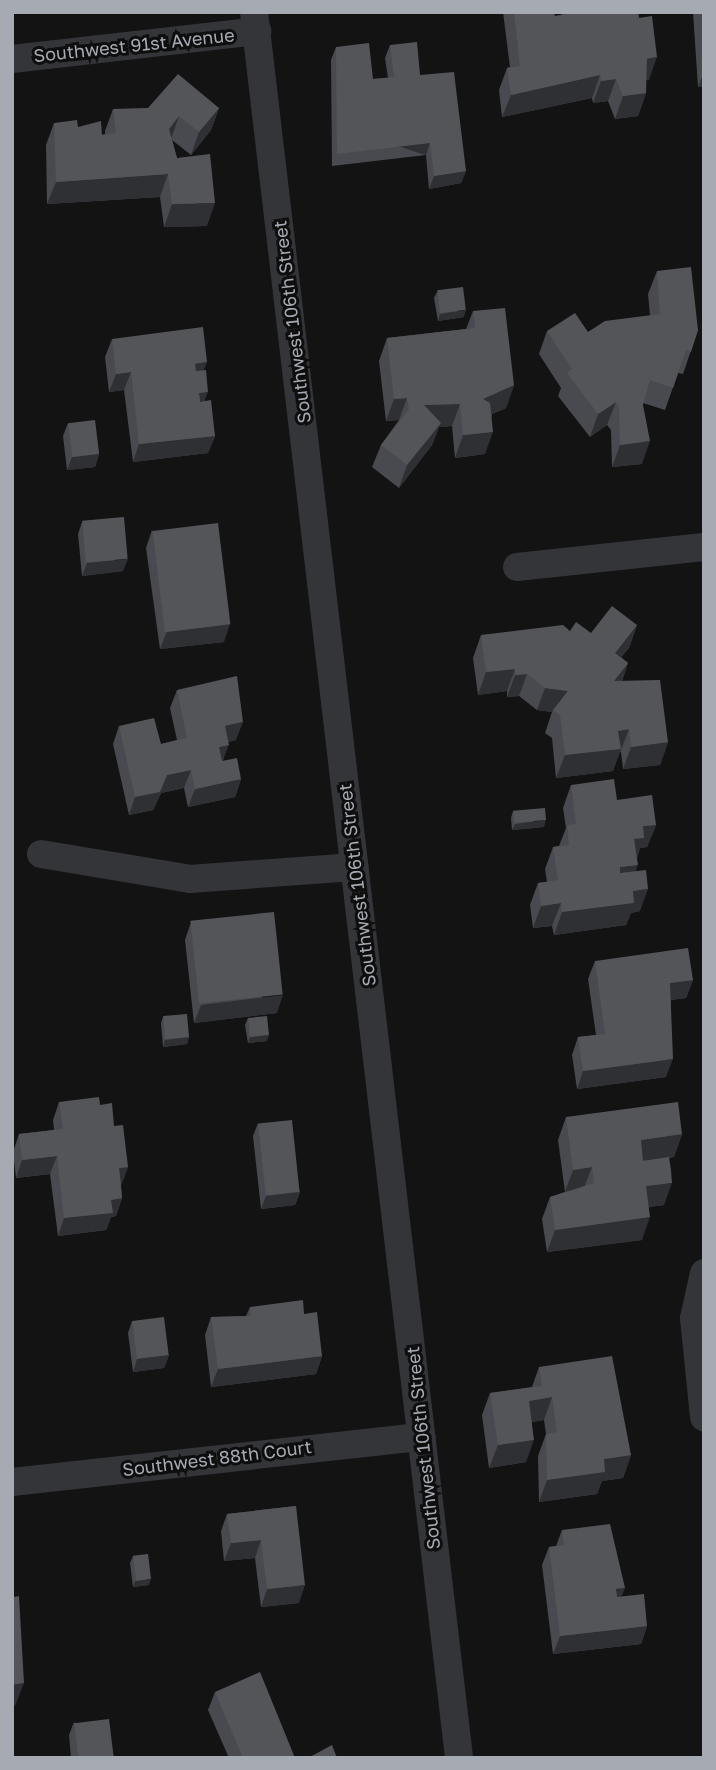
<!DOCTYPE html>
<html>
<head>
<meta charset="utf-8">
<style>
  body { margin:0 }
  #map { position:relative; width:716px; height:1770px; overflow:hidden; background:#131314; font-family:"Golos Text",sans-serif }
  div>[style] { position:absolute }
  .minor>* { height:28px; margin:-14px; padding:0 14px; transform-origin:14px; border-radius:14px; background:#343539 }
  .wall>* { inset:0; background:#494a4f }
  .shaded-wall>* { inset:0; background:#2f3033; transform-origin:0 0 }
  .building>* { inset:0; background:#535559; transform-origin:0 0 }
  span { translate:-50% -50%; white-space:nowrap; text-align:center; line-height:1.15; -webkit-text-stroke:6px #0e0e0f; paint-order:stroke }
  .street-label { font-size:18px; color:#a6aab3 }
  .frame { position:absolute; inset:0; border:14px solid #a6aab3; pointer-events:none }
</style>
</head>
<body>
<div id="map">
  <div class="minor">
    <i style="left:254px;top:12px;width:1758px;rotate:83.3deg"></i>
    <i style="left:12px;top:59px;width:247px;rotate:-6.5deg"></i>
    <i style="left:517px;top:567px;width:188px;rotate:-6.1deg"></i>
    <i style="left:41px;top:854px;width:151px;rotate:9.5deg"></i>
    <i style="left:190px;top:879px;width:165px;rotate:-4.2deg"></i>
    <i style="left:704px;top:1273px;width:46px;rotate:102.5deg"></i>
    <i style="left:694px;top:1318px;width:100px;rotate:84.2deg"></i>
    <i style="left:12px;top:1482px;width:412px;rotate:-6.3deg"></i>
  </div>
  <div class="wall">
    <i style="clip-path:polygon(503px 12px,553px 12px,555px 16px,561px 15px,563px 12px,638px 12px,649px 80px,646px 80px,646px 93px,638px 116px,615px 119px,608px 101px,593px 103px,592px 98px,502px 117px,499px 90px,507px 68px,510px 67px)"></i>
    <i style="clip-path:polygon(693px 12px,704px 12px,704px 87px,698px 87px)"></i>
    <i style="clip-path:polygon(390px 45px,420px 75px,466px 171px,461px 183px,429px 189px,426px 155px,332px 166px,331px 60px,336px 47px,373px 79px,388px 78px,385px 58px)"></i>
    <i style="clip-path:polygon(219px 108px,211px 130px,191px 155px,172px 140px,177px 158px,207px 226px,164px 227px,160px 197px,47px 204px,46px 145px,54px 123px,78px 127px,102px 135px,105px 134px,105px 131px,113px 109px)"></i>
    <i style="clip-path:polygon(657px 271px,698px 330px,683px 374px,678px 373px,665px 410px,643px 403px,642px 464px,612px 467px,611px 430px,607px 425px,590px 437px,558px 396px,561px 388px,539px 354px,547px 331px,588px 332px,650px 316px,648px 294px)"></i>
    <i style="clip-path:polygon(437px 292px,464px 317px,438px 321px,434px 298px)"></i>
    <i style="clip-path:polygon(473px 311px,514px 385px,506px 408px,492px 414px,485px 454px,455px 458px,452px 426px,439px 427px,432px 445px,399px 488px,372px 467px,381px 445px,399px 420px,386px 421px,379px 361px,387px 338px,466px 329px)"></i>
    <i style="clip-path:polygon(112px 339px,204px 370px,205px 401px,215px 436px,208px 453px,133px 462px,124px 390px,109px 392px,105px 357px)"></i>
    <i style="clip-path:polygon(68px 423px,99px 454px,95px 467px,67px 470px,63px 436px)"></i>
    <i style="clip-path:polygon(82px 522px,123px 571px,82px 576px,78px 534px)"></i>
    <i style="clip-path:polygon(152px 530px,224px 642px,160px 649px,146px 548px)"></i>
    <i style="clip-path:polygon(637px 625px,629px 648px,621px 657px,628px 663px,622px 681px,668px 742px,660px 765px,623px 769px,621px 752px,619px 752px,613px 771px,556px 778px,552px 738px,545px 733px,552px 712px,537px 710px,519px 696px,507px 697px,507px 691px,478px 695px,473px 658px,481px 635px,570px 631px,591px 633px)"></i>
    <i style="clip-path:polygon(177px 690px,236px 740px,228px 742px,223px 761px,241px 779px,235px 797px,188px 807px,184px 788px,161px 793px,153px 810px,129px 815px,113px 744px,119px 726px,161px 744px,177px 740px,170px 708px)"></i>
    <i style="clip-path:polygon(571px 785px,617px 800px,656px 825px,647px 847px,640px 848px,637px 858px,635px 871px,640px 911px,631px 913px,626px 925px,554px 935px,552px 926px,533px 928px,530px 905px,538px 883px,547px 882px,545px 869px,553px 847px,559px 846px,566px 828px,563px 808px)"></i>
    <i style="clip-path:polygon(513px 811px,544px 827px,512px 830px,511px 818px)"></i>
    <i style="clip-path:polygon(191px 922px,277px 1013px,194px 1023px,185px 940px)"></i>
    <i style="clip-path:polygon(595px 961px,693px 980px,686px 998px,671px 1000px,666px 1077px,577px 1089px,572px 1055px,578px 1037px,596px 1035px,588px 979px)"></i>
    <i style="clip-path:polygon(163px 1017px,189px 1037px,187px 1044px,163px 1047px,161px 1023px)"></i>
    <i style="clip-path:polygon(248px 1018px,267px 1041px,248px 1043px,245px 1025px)"></i>
    <i style="clip-path:polygon(59px 1102px,100px 1105px,114px 1126px,128px 1167px,121px 1185px,122px 1198px,116px 1216px,111px 1217px,106px 1230px,58px 1236px,50px 1174px,16px 1178px,13px 1152px,19px 1134px,54px 1130px,53px 1120px)"></i>
    <i style="clip-path:polygon(566px 1117px,682px 1134px,674px 1157px,669px 1158px,664px 1205px,649px 1207px,642px 1240px,547px 1252px,542px 1219px,550px 1197px,565px 1192px,558px 1140px)"></i>
    <i style="clip-path:polygon(258px 1123px,300px 1192px,295px 1205px,261px 1209px,253px 1136px)"></i>
    <i style="clip-path:polygon(250px 1307px,304px 1314px,322px 1356px,316px 1374px,211px 1387px,205px 1335px,211px 1317px,246px 1316px)"></i>
    <i style="clip-path:polygon(132px 1321px,169px 1355px,164px 1368px,133px 1372px,128px 1333px)"></i>
    <i style="clip-path:polygon(539px 1367px,631px 1455px,623px 1478px,602px 1481px,597px 1494px,539px 1502px,538px 1456px,546px 1434px,544px 1420px,532px 1422px,526px 1462px,489px 1468px,482px 1415px,490px 1393px,532px 1387px)"></i>
    <i style="clip-path:polygon(296px 1506px,299px 1603px,261px 1607px,255px 1558px,224px 1561px,221px 1531px,227px 1514px)"></i>
    <i style="clip-path:polygon(562px 1530px,647px 1626px,641px 1644px,553px 1654px,542px 1565px,549px 1547px,556px 1546px)"></i>
    <i style="clip-path:polygon(133px 1556px,149px 1585px,133px 1587px,130px 1563px)"></i>
    <i style="clip-path:polygon(215px 1692px,295px 1758px,229px 1758px,208px 1710px)"></i>
    <i style="clip-path:polygon(74px 1722px,114px 1758px,71px 1758px,69px 1735px)"></i>
  </div>
  <div class="shaded-wall">
    <i style="clip-path:polygon(657px 57px,649px 80px,638px 81px,647px 59px)"></i>
    <i style="clip-path:polygon(704px 72px,704px 87px,698px 87px)"></i>
    <i style="clip-path:polygon(600px 75px,592px 98px,502px 117px,511px 95px)"></i>
    <i style="clip-path:polygon(616px 79px,608px 101px,593px 103px,601px 81px)"></i>
    <i style="clip-path:polygon(646px 93px,638px 116px,615px 119px,623px 96px)"></i>
    <i style="clip-path:polygon(219px 108px,211px 130px,191px 155px,199px 132px)"></i>
    <i style="clip-path:polygon(179px 116px,171px 139px,169px 129px)"></i>
    <i style="left:430px;top:143px;width:13px;height:94px;rotate:108deg"></i>
    <i style="clip-path:polygon(466px 171px,461px 183px,429px 189px,434px 176px)"></i>
    <i style="clip-path:polygon(168px 174px,160px 197px,47px 204px,56px 182px)"></i>
    <i style="clip-path:polygon(215px 203px,207px 226px,164px 227px,172px 204px)"></i>
    <i style="clip-path:polygon(466px 310px,464px 317px,438px 321px,440px 314px)"></i>
    <i style="clip-path:polygon(207px 362px,200px 380px,189px 382px,195px 364px)"></i>
    <i style="clip-path:polygon(131px 372px,124px 390px,109px 392px,116px 374px)"></i>
    <i style="clip-path:polygon(514px 385px,506px 408px,474px 421px,483px 399px)"></i>
    <i style="clip-path:polygon(208px 392px,201px 410px,199px 393px)"></i>
    <i style="clip-path:polygon(407px 398px,399px 420px,386px 421px,394px 399px)"></i>
    <i style="clip-path:polygon(616px 402px,607px 425px,590px 437px,598px 414px)"></i>
    <i style="clip-path:polygon(460px 404px,452px 426px,439px 427px,432px 445px,399px 488px,407px 465px,424px 405px)"></i>
    <i style="clip-path:polygon(493px 432px,485px 454px,455px 458px,463px 435px)"></i>
    <i style="clip-path:polygon(215px 436px,208px 453px,133px 462px,139px 444px)"></i>
    <i style="clip-path:polygon(650px 441px,642px 464px,612px 467px,620px 445px)"></i>
    <i style="clip-path:polygon(99px 454px,95px 467px,67px 470px,72px 457px)"></i>
    <i style="clip-path:polygon(128px 559px,123px 571px,82px 576px,87px 563px)"></i>
    <i style="clip-path:polygon(230px 624px,224px 642px,160px 649px,167px 631px)"></i>
    <i style="clip-path:polygon(637px 625px,629px 648px,607px 675px,615px 653px)"></i>
    <i style="clip-path:polygon(628px 663px,620px 685px,614px 681px)"></i>
    <i style="clip-path:polygon(515px 669px,507px 691px,478px 695px,486px 672px)"></i>
    <i style="clip-path:polygon(527px 674px,519px 696px,507px 697px,515px 675px)"></i>
    <i style="clip-path:polygon(545px 688px,568px 691px,552px 712px,537px 710px)"></i>
    <i style="clip-path:polygon(243px 722px,236px 740px,218px 744px,225px 726px)"></i>
    <i style="clip-path:polygon(629px 729px,613px 771px,556px 778px,565px 755px,618px 731px)"></i>
    <i style="clip-path:polygon(668px 742px,660px 765px,623px 769px,631px 747px)"></i>
    <i style="clip-path:polygon(229px 745px,222px 762px,219px 747px)"></i>
    <i style="clip-path:polygon(191px 770px,184px 788px,161px 793px,153px 810px,129px 815px,135px 797px,167px 775px)"></i>
    <i style="clip-path:polygon(241px 779px,235px 797px,188px 807px,195px 789px)"></i>
    <i style="clip-path:polygon(546px 820px,544px 827px,512px 830px,515px 824px)"></i>
    <i style="clip-path:polygon(656px 825px,647px 847px,640px 848px,636px 860px,634px 839px,643px 826px)"></i>
    <i style="clip-path:polygon(638px 865px,630px 887px,612px 890px,620px 867px)"></i>
    <i style="clip-path:polygon(648px 889px,640px 911px,631px 913px,626px 925px,554px 935px,562px 912px,633px 891px)"></i>
    <i style="clip-path:polygon(561px 903px,552px 926px,533px 928px,541px 906px)"></i>
    <i style="clip-path:polygon(693px 980px,686px 998px,663px 1001px,670px 983px)"></i>
    <i style="clip-path:polygon(283px 995px,277px 1013px,194px 1023px,201px 1005px)"></i>
    <i style="clip-path:polygon(269px 1035px,267px 1041px,248px 1043px,250px 1037px)"></i>
    <i style="clip-path:polygon(189px 1037px,187px 1044px,163px 1047px,165px 1040px)"></i>
    <i style="clip-path:polygon(673px 1059px,666px 1077px,577px 1089px,583px 1071px)"></i>
    <i style="clip-path:polygon(682px 1134px,674px 1157px,632px 1162px,641px 1140px)"></i>
    <i style="clip-path:polygon(57px 1156px,50px 1174px,16px 1178px,22px 1160px)"></i>
    <i style="clip-path:polygon(128px 1167px,121px 1185px,119px 1168px)"></i>
    <i style="clip-path:polygon(592px 1167px,583px 1190px,565px 1192px,573px 1170px)"></i>
    <i style="clip-path:polygon(672px 1183px,664px 1205px,638px 1209px,646px 1186px)"></i>
    <i style="clip-path:polygon(300px 1192px,295px 1205px,261px 1209px,266px 1196px)"></i>
    <i style="clip-path:polygon(122px 1198px,116px 1216px,111px 1217px,106px 1230px,58px 1236px,64px 1218px,111px 1200px)"></i>
    <i style="clip-path:polygon(650px 1217px,642px 1240px,547px 1252px,555px 1230px)"></i>
    <i style="clip-path:polygon(169px 1355px,164px 1368px,133px 1372px,137px 1359px)"></i>
    <i style="clip-path:polygon(322px 1356px,316px 1374px,211px 1387px,218px 1369px)"></i>
    <i style="clip-path:polygon(552px 1397px,544px 1420px,521px 1424px,529px 1401px)"></i>
    <i style="clip-path:polygon(534px 1440px,526px 1462px,489px 1468px,498px 1445px)"></i>
    <i style="clip-path:polygon(631px 1455px,623px 1478px,602px 1481px,597px 1494px,539px 1502px,547px 1480px,604px 1459px)"></i>
    <i style="clip-path:polygon(261px 1540px,255px 1558px,224px 1561px,231px 1543px)"></i>
    <i style="clip-path:polygon(151px 1579px,149px 1585px,133px 1587px,135px 1581px)"></i>
    <i style="clip-path:polygon(305px 1585px,299px 1603px,261px 1607px,267px 1589px)"></i>
    <i style="clip-path:polygon(625px 1588px,618px 1606px,616px 1589px)"></i>
    <i style="clip-path:polygon(647px 1626px,641px 1644px,553px 1654px,560px 1636px)"></i>
    <i style="clip-path:polygon(24px 1683px,15px 1706px,12px 1706px,12px 1685px)"></i>
  </div>
  <div class="building">
    <i style="clip-path:polygon(514px 12px,553px 12px,555px 16px,569px 14px,568px 12px,638px 12px,639px 18px,652px 16px,657px 57px,647px 59px,646px 93px,623px 96px,616px 79px,601px 81px,600px 75px,511px 95px,507px 68px,520px 66px)"></i>
    <i style="clip-path:polygon(417px 42px,420px 75px,454px 72px,466px 171px,434px 176px,430px 143px,337px 154px,336px 47px,369px 43px,373px 79px,394px 77px,390px 45px)"></i>
    <i style="clip-path:polygon(178px 74px,219px 108px,199px 132px,179px 116px,169px 129px,177px 158px,210px 154px,215px 203px,172px 204px,168px 174px,56px 182px,54px 123px,77px 120px,78px 127px,101px 121px,102px 135px,116px 133px,113px 109px,148px 108px)"></i>
    <i style="clip-path:polygon(691px 267px,698px 330px,691px 352px,686px 350px,673px 388px,650px 380px,643px 405px,650px 441px,620px 445px,619px 407px,616px 402px,598px 414px,567px 373px,572px 369px,547px 331px,575px 313px,588px 332px,605px 321px,660px 314px,657px 271px)"></i>
    <i style="left:463px;top:287px;width:23px;height:26px;rotate:83deg"></i>
    <i style="clip-path:polygon(505px 308px,514px 385px,483px 399px,490px 403px,493px 432px,463px 435px,460px 404px,424px 405px,441px 423px,407px 465px,381px 445px,409px 409px,407px 398px,394px 399px,387px 338px,475px 328px,473px 311px)"></i>
    <i style="clip-path:polygon(203px 327px,207px 362px,195px 364px,196px 371px,206px 370px,208px 392px,199px 393px,200px 402px,211px 400px,215px 436px,139px 444px,131px 372px,116px 374px,112px 339px)"></i>
    <i style="left:95px;top:420px;width:34px;height:27px;rotate:83deg"></i>
    <i style="left:124px;top:517px;width:42px;height:42px;rotate:85deg"></i>
    <i style="left:218px;top:523px;width:102px;height:66px;rotate:83deg"></i>
    <i style="clip-path:polygon(612px 606px,637px 625px,615px 653px,628px 663px,614px 681px,660px 680px,668px 742px,631px 747px,629px 729px,618px 731px,621px 749px,565px 755px,560px 715px,553px 710px,568px 691px,545px 688px,527px 674px,515px 675px,515px 669px,486px 672px,481px 635px,563px 625px,570px 631px,576px 622px,591px 633px)"></i>
    <i style="clip-path:polygon(237px 676px,243px 722px,225px 726px,229px 745px,219px 747px,222px 761px,237px 758px,241px 779px,195px 789px,191px 770px,167px 775px,160px 792px,135px 797px,119px 726px,154px 718px,161px 744px,187px 738px,177px 690px)"></i>
    <i style="clip-path:polygon(614px 779px,617px 800px,652px 795px,656px 825px,643px 826px,644px 838px,634px 839px,638px 865px,620px 867px,620px 873px,646px 870px,648px 889px,633px 891px,634px 903px,562px 912px,561px 903px,541px 906px,538px 883px,558px 880px,553px 847px,569px 845px,567px 825px,576px 824px,571px 785px)"></i>
    <i style="left:545px;top:808px;width:12px;height:32px;rotate:85deg"></i>
    <i style="left:274px;top:912px;width:83px;height:84px;rotate:84deg"></i>
    <i style="clip-path:polygon(688px 948px,693px 980px,670px 983px,673px 1059px,583px 1071px,578px 1037px,605px 1034px,595px 961px)"></i>
    <i style="left:187px;top:1014px;width:23px;height:24px;rotate:85deg"></i>
    <i style="left:267px;top:1016px;width:19px;height:19px;rotate:84deg"></i>
    <i style="clip-path:polygon(99px 1097px,100px 1105px,112px 1103px,114px 1126px,123px 1125px,128px 1167px,119px 1168px,122px 1198px,111px 1200px,113px 1213px,64px 1218px,57px 1156px,22px 1160px,19px 1134px,63px 1129px,59px 1102px)"></i>
    <i style="clip-path:polygon(678px 1102px,682px 1134px,641px 1140px,643px 1161px,669px 1157px,671px 1170px,672px 1183px,646px 1186px,650px 1217px,555px 1230px,550px 1197px,594px 1183px,592px 1167px,573px 1170px,566px 1117px)"></i>
    <i style="left:292px;top:1120px;width:72px;height:34px;rotate:84deg"></i>
    <i style="clip-path:polygon(303px 1300px,304px 1314px,317px 1312px,322px 1356px,218px 1369px,211px 1317px,251px 1316px,250px 1307px)"></i>
    <i style="left:164px;top:1317px;width:38px;height:32px;rotate:83deg"></i>
    <i style="clip-path:polygon(612px 1356px,631px 1455px,604px 1459px,605px 1472px,547px 1480px,546px 1434px,557px 1432px,552px 1397px,529px 1401px,534px 1440px,498px 1445px,490px 1393px,542px 1386px,539px 1367px)"></i>
    <i style="clip-path:polygon(296px 1506px,305px 1585px,267px 1589px,261px 1540px,231px 1543px,227px 1514px)"></i>
    <i style="clip-path:polygon(610px 1524px,625px 1588px,616px 1589px,617px 1597px,644px 1594px,647px 1626px,560px 1636px,549px 1547px,564px 1545px,562px 1530px)"></i>
    <i style="left:148px;top:1554px;width:25px;height:15px;rotate:83deg"></i>
    <i style="clip-path:polygon(12px 1584px,14px 1597px,19px 1596px,24px 1683px,12px 1685px)"></i>
    <i style="clip-path:polygon(260px 1672px,295px 1758px,243px 1758px,215px 1692px)"></i>
    <i style="left:109px;top:1719px;width:39px;height:35px;rotate:83deg"></i>
    <i style="clip-path:polygon(332px 1745px,337px 1758px,308px 1758px)"></i>
  </div>
  <div class="street-label">
    <span style="left:134px;top:45px;rotate:-6deg">Southwest 91st Avenue</span>
    <span style="left:292px;top:322px;rotate:-97deg">Southwest 106th Street</span>
    <span style="left:357px;top:885px;rotate:-97deg">Southwest 106th Street</span>
    <span style="left:423px;top:1448px;rotate:-96deg">Southwest 106th Street</span>
    <span style="left:217px;top:1458px;rotate:-7deg">Southwest 88th Court</span>
  </div>
  <div class="frame"></div>
</div>
</body>
</html>
